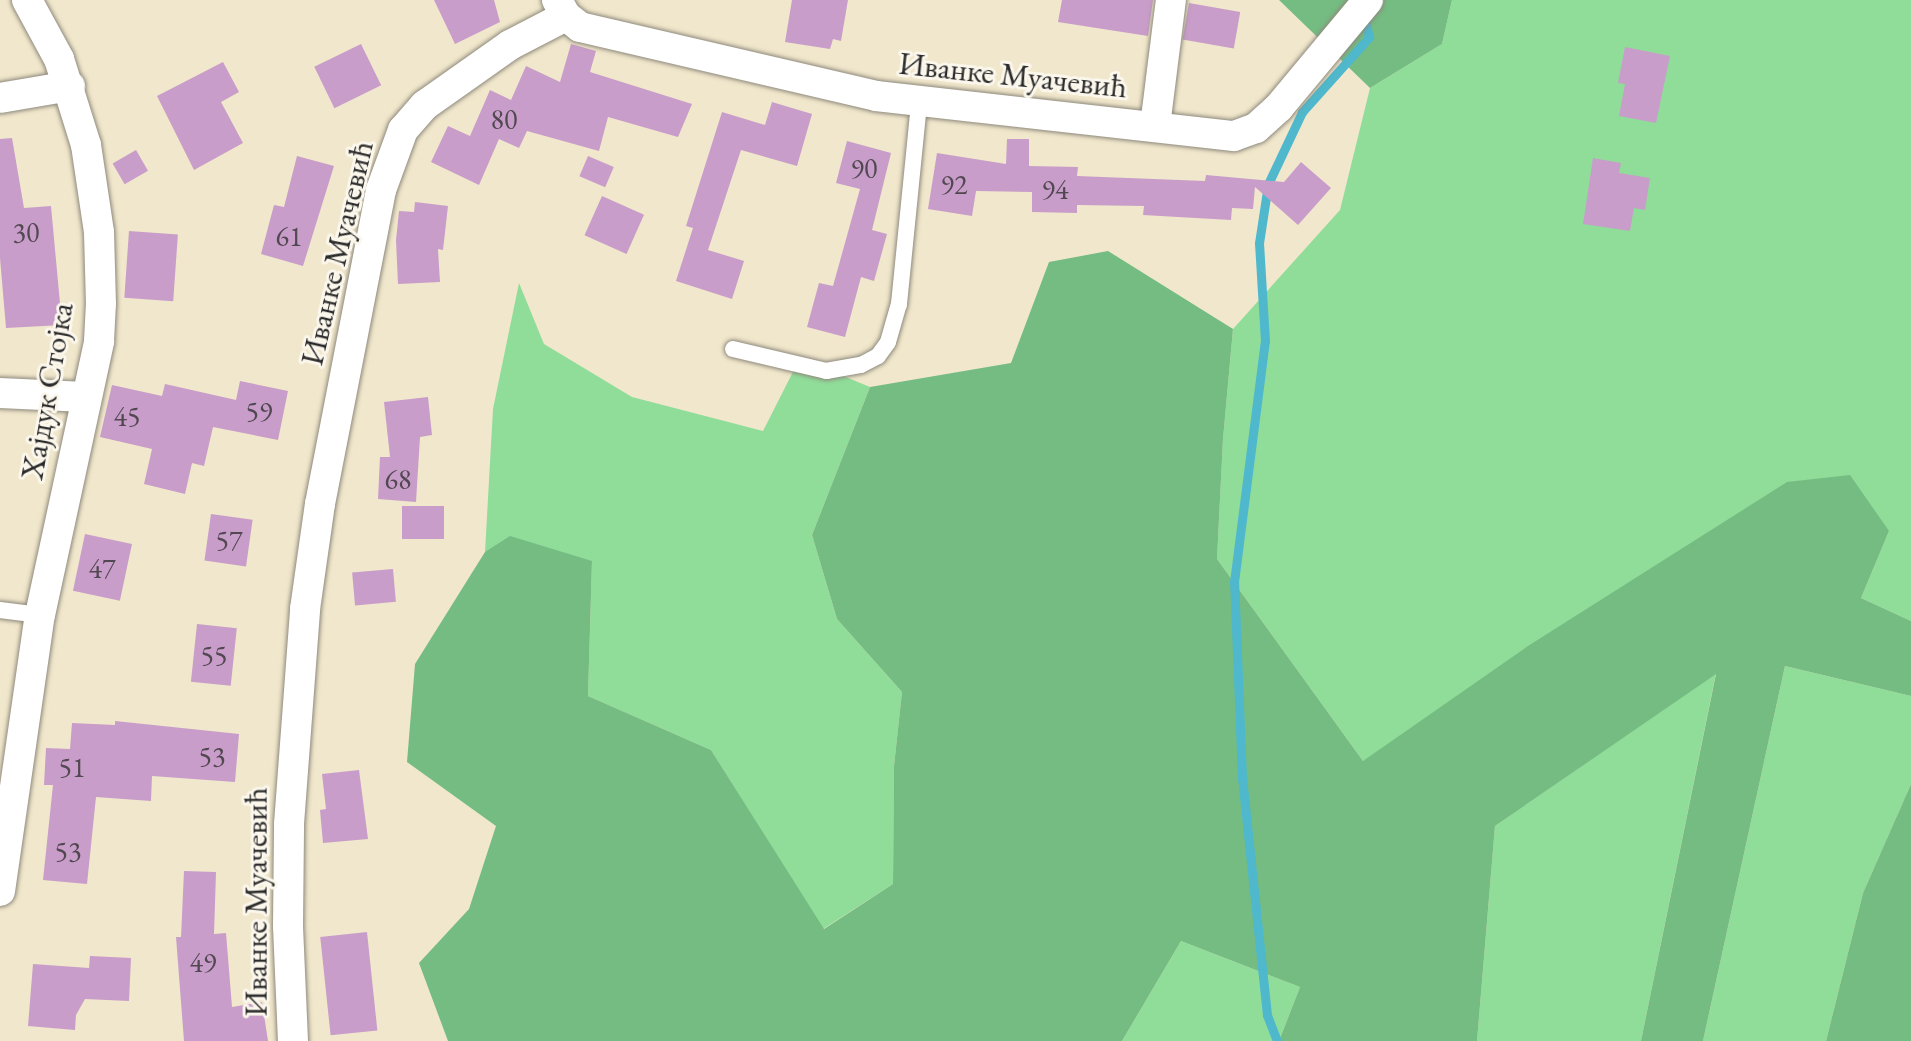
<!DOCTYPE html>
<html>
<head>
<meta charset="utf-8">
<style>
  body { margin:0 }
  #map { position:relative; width:1911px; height:1041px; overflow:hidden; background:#f1e7cc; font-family:"EB Garamond",serif }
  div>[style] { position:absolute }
  .green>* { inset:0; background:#90dd9a }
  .forest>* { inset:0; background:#74bc82 }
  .stream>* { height:9px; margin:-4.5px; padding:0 4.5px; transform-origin:4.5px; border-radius:4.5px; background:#4fb8cc }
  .building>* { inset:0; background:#c89dc9; transform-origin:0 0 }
  .roads { filter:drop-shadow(0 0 2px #8e897c) drop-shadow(0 0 2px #8e897c) }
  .service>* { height:16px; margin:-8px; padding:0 8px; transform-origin:8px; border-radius:8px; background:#fff }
  .minor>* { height:30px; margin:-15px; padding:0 15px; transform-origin:15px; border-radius:15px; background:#fff }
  span { translate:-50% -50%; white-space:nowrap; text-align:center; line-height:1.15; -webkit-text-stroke:6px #fbf7ec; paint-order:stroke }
  .number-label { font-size:28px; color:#524852 }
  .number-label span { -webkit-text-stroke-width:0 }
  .street-label { font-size:32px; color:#2b2b2b }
</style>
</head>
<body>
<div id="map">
  <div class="green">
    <i style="clip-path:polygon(1452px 0,1911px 0,1911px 621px,1861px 598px,1889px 531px,1363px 761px,1217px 559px,1223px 439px,1233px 329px,1340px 210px,1370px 88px,1442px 44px)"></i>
    <i style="clip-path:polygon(519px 283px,544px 344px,632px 397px,763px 431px,800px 358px,870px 387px,812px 535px,837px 619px,902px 692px,894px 766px,893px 884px,823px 929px,711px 750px,588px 696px,592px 561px,485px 552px,493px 409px)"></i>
    <i style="clip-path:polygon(1785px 666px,1911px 696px,1911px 784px,1863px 893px,1826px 1041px,1703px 1041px)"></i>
    <i style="clip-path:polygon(1716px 673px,1641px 1041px,1477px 1041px,1495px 826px)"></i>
    <i style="clip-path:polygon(1181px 941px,1300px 987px,1279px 1041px,1122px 1041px)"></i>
  </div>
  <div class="forest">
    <i style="clip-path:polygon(1279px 0,1452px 0,1442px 44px,1370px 88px)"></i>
    <i style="clip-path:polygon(1108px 251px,1233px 329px,1223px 439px,1217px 559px,1363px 761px,1528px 646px,1787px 482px,1850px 475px,1889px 531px,1861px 598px,1911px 621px,1911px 696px,1785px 666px,1703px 1041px,1641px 1041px,1716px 674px,1495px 826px,1477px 1041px,1279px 1041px,1300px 987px,1181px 941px,1122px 1041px,448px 1041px,419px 963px,469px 909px,496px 826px,407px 762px,415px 664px,485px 552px,510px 536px,592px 561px,588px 696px,711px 750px,824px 929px,893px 884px,894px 766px,902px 692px,837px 619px,812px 535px,870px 387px,1011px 363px,1049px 262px)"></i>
    <i style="clip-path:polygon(1911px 784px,1911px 1041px,1826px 1041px,1863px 893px)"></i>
  </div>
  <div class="stream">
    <i style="left:1277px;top:1041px;width:28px;rotate:-111deg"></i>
    <i style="left:1267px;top:1015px;width:238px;rotate:-96deg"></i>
    <i style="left:1242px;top:778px;width:196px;rotate:-92.3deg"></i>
    <i style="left:1234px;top:582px;width:243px;rotate:-82.7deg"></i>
    <i style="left:1265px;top:341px;width:98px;rotate:-93.5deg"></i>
    <i style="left:1259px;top:243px;width:60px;rotate:-81.3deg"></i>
    <i style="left:1268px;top:184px;width:80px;rotate:-64.7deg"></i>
    <i style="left:1302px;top:112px;width:101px;rotate:-48.2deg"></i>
    <i style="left:1369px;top:37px;width:16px;rotate:-104deg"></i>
  </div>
  <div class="building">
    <i style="clip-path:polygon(434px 0,494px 0,500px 22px,455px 44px)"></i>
    <i style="clip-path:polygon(792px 0,848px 0,841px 41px,833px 39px,830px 49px,785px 42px)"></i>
    <i style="clip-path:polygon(1062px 0,1153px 0,1148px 36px,1058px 22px)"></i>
    <i style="left:1189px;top:3px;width:52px;height:37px;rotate:10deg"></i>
    <i style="left:361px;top:44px;width:46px;height:52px;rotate:64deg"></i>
    <i style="clip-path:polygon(571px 44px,596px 51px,590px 72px,692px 104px,678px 137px,608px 117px,599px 151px,527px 131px,519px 148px,499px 139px,479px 185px,431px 162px,448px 126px,470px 136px,490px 90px,511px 100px,526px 66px,560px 82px)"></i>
    <i style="clip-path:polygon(1625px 47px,1670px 56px,1656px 123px,1619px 116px,1625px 84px,1618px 83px)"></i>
    <i style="clip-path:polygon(223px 62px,239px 92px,221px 102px,243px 143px,194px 170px,157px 96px)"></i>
    <i style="clip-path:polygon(772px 102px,812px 114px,797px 166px,741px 150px,708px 250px,744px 261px,732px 299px,676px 281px,693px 228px,686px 226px,722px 112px,765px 125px)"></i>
    <i style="clip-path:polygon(12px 138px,24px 208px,51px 206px,62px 325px,6px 328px,0 258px,0 139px)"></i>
    <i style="clip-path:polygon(1007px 139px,1029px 139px,1029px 166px,1078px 167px,1077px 176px,1205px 181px,1206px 175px,1284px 182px,1301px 162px,1331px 188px,1298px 225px,1255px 187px,1253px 209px,1232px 208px,1231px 220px,1143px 215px,1144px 206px,1077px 205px,1077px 213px,1032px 212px,1032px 192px,976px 191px,972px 216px,928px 209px,937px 153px,1006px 164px)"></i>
    <i style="clip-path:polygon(847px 141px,891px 153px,872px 230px,887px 234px,874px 281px,861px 277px,845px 337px,807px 327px,819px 283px,833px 286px,860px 189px,836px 183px)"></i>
    <i style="left:136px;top:150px;width:24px;height:27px;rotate:60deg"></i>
    <i style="clip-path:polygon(297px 156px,334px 166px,303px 266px,261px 254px,274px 205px,284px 207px)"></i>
    <i style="left:588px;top:156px;width:28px;height:22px;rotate:23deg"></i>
    <i style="clip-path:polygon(1593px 158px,1621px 163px,1619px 173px,1650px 178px,1645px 210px,1634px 208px,1630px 231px,1583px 224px)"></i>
    <i style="left:602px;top:196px;width:46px;height:43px;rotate:24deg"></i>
    <i style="clip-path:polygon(415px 202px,448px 206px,443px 250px,438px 249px,440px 282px,398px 284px,396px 240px,399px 211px,414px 212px)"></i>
    <i style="left:129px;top:231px;width:49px;height:67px;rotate:4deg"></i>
    <i style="clip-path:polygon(240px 381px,288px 391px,278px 440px,213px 427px,204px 466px,192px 463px,185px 494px,144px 484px,152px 449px,100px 437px,112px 385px,162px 396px,165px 384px,236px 400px)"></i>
    <i style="clip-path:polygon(428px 397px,432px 435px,420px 437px,416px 502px,378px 499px,380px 457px,390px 457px,384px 402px)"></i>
    <i style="left:402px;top:506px;width:42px;height:33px"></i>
    <i style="left:211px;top:514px;width:42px;height:47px;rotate:8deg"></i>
    <i style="left:85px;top:534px;width:48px;height:58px;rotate:12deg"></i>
    <i style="left:393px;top:569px;width:33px;height:41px;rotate:85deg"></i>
    <i style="left:197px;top:624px;width:40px;height:58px;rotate:6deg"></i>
    <i style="clip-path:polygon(115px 721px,239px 734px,235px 782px,152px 776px,151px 801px,96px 797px,87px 884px,43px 880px,53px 785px,44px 785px,46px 748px,70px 749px,72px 723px,115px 725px)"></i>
    <i style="clip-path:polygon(359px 770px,368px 839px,323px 843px,320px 810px,326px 809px,322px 774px)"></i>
    <i style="clip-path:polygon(184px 871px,216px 872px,214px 934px,226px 933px,232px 1007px,262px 1002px,268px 1041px,184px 1041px,176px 937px,181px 937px)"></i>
    <i style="left:367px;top:932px;width:99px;height:47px;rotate:84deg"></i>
    <i style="clip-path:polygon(90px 956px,131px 958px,129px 1001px,85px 999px,76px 1015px,75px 1030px,28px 1026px,33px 964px,89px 968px)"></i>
  </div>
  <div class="roads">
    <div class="service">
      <i style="left:733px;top:349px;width:96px;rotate:13.3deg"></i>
      <i style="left:826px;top:371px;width:36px;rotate:-10deg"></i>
      <i style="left:861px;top:365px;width:19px;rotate:-28deg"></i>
      <i style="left:878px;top:356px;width:17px;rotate:-54deg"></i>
      <i style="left:888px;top:342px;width:40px;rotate:-74deg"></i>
      <i style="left:899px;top:304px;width:201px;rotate:-84.3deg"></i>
      <i style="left:0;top:610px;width:40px;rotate:7.1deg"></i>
    </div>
    <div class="minor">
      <i style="left:557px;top:0;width:18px;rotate:61deg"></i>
      <i style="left:566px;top:16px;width:18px;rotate:38deg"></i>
      <i style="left:580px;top:27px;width:304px;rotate:13.1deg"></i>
      <i style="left:876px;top:96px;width:360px;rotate:6.4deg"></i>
      <i style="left:1234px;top:136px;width:23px;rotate:-20deg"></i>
      <i style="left:1256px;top:128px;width:31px;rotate:-42deg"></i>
      <i style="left:1279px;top:107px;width:139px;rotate:-50.2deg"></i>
      <i style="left:0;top:98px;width:71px;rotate:-9.7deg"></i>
      <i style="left:1155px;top:126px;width:127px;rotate:-82.8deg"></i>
      <i style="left:0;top:393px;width:86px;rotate:2.7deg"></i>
      <i style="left:0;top:891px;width:279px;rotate:-81.8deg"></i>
      <i style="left:40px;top:615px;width:280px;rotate:-77.8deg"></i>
      <i style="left:99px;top:341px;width:37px;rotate:-87deg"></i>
      <i style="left:101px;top:304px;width:72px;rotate:-91.6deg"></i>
      <i style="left:99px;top:232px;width:88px;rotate:-98.5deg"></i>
      <i style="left:86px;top:145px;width:90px;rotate:-107.4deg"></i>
      <i style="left:59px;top:59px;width:67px;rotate:-118.5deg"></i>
      <i style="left:293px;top:1041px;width:115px;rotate:-92.5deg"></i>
      <i style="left:288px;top:926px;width:102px;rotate:-89.4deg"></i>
      <i style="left:289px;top:824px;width:216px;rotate:-85.7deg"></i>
      <i style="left:305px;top:609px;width:106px;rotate:-81.9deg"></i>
      <i style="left:320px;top:504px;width:320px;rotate:-79deg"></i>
      <i style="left:381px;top:190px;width:64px;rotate:-69.9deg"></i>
      <i style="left:403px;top:130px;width:33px;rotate:-49deg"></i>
      <i style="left:425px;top:105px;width:104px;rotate:-35.2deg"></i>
      <i style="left:510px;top:45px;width:63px;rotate:-27.4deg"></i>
    </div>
  </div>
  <div class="number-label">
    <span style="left:504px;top:119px">80</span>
    <span style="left:864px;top:168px">90</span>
    <span style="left:954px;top:184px">92</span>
    <span style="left:1055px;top:189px">94</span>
    <span style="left:26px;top:232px">30</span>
    <span style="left:289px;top:236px">61</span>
    <span style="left:259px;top:411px">59</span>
    <span style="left:127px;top:416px">45</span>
    <span style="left:398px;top:479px">68</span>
    <span style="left:229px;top:540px">57</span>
    <span style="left:102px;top:568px">47</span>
    <span style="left:214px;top:655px">55</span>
    <span style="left:212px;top:756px">53</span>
    <span style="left:72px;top:767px">51</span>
    <span style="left:68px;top:851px">53</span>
    <span style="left:203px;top:962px">49</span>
  </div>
  <div class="street-label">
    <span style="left:1013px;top:75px;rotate:6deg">Иванке Муачевић</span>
    <span style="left:337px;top:253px;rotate:-77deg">Иванке Муачевић</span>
    <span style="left:47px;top:391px;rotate:-80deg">Хајдук Стојка</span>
    <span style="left:256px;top:902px;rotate:-90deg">Иванке Муачевић</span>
  </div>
</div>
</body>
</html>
